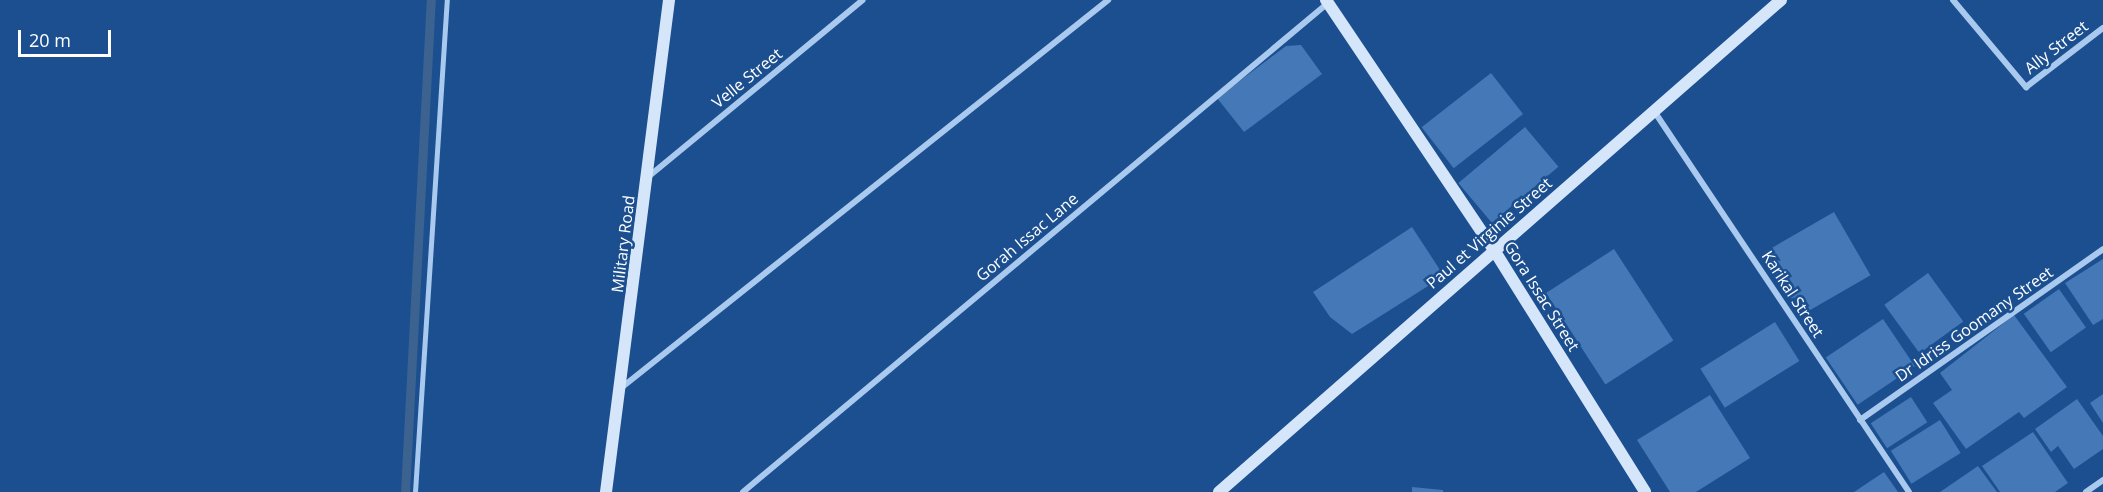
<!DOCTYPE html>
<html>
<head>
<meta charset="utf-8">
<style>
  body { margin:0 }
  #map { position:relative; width:2103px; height:492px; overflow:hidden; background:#1b4f8f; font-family:"Open Sans",sans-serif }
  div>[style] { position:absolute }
  .stream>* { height:9px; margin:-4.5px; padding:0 4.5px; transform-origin:4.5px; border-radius:4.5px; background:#3c6290 }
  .building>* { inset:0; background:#4478b7; transform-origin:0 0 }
  .lane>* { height:4.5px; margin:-2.25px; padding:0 2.25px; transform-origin:2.25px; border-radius:2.25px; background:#a9c9ee }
  .street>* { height:6px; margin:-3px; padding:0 3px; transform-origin:3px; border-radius:3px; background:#a9c9ee }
  .secondary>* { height:12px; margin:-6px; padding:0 6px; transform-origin:6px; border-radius:6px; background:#d6e6fa }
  span { translate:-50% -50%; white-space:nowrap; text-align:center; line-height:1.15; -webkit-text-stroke:5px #1b4f8f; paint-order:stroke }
  .street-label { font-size:16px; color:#fff }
  .scale { position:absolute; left:18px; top:30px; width:93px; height:27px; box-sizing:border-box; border:3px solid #fff; border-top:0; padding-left:8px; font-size:18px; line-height:21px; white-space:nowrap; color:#fff; -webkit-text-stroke:4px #1b4f8f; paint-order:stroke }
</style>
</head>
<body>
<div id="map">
  <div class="stream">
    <i style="left:405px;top:492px;width:493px;rotate:-87deg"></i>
  </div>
  <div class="building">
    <i style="clip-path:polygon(1301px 45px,1322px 74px,1244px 132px,1217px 98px,1286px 46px)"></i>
    <i style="left:1491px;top:73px;width:52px;height:88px;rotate:52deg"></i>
    <i style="left:1525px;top:127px;width:52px;height:87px;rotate:50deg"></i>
    <i style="left:1834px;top:212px;width:73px;height:80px;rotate:60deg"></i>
    <i style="clip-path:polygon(1412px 227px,1444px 276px,1352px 334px,1330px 317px,1313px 292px)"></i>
    <i style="left:1614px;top:249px;width:109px;height:81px;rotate:57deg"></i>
    <i style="clip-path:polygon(2103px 259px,2103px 319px,2093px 325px,2065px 283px)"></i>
    <i style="left:1928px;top:273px;width:60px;height:54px;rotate:54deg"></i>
    <i style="left:2059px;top:289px;width:47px;height:43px;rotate:55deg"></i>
    <i style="clip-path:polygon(2014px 315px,2067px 387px,2024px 418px,2019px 412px,1966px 449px,1933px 403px,1952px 390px,1940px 373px)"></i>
    <i style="left:1883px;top:319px;width:57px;height:69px;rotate:56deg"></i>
    <i style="left:1775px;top:322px;width:46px;height:88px;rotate:58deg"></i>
    <i style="clip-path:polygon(2103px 394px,2103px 423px,2090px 403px)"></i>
    <i style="clip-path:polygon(1710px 395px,1750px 458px,1696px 492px,1670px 492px,1637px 440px)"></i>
    <i style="left:1911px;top:397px;width:30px;height:48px;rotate:57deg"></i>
    <i style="clip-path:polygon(2077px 399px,2103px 436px,2103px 449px,2074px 469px,2058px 446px,2051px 452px,2035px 429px)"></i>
    <i style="left:1940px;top:420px;width:39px;height:58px;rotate:58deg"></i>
    <i style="clip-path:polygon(2033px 432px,2068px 483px,2055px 492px,2000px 492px,1982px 466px)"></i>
    <i style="clip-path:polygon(1978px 466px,1997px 492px,1940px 492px)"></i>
    <i style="clip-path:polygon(1884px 472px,1898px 492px,1854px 492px)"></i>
    <i style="clip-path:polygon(1412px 487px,1443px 490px,1443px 492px,1412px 492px)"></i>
  </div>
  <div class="lane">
    <i style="left:415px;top:492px;width:493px;rotate:-86.3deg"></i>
  </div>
  <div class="street">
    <i style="left:1953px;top:0;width:114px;rotate:50deg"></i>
    <i style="left:2026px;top:87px;width:97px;rotate:-37.5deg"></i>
    <i style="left:1654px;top:111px;width:458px;rotate:56.2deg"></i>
    <i style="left:648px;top:177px;width:278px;rotate:-39.5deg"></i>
    <i style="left:621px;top:388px;width:623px;rotate:-38.54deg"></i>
    <i style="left:1860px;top:420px;width:297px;rotate:-35.1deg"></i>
    <i style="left:743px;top:492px;width:762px;rotate:-39.89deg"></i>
    <i style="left:2086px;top:492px;width:21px;rotate:-35deg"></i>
  </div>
  <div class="secondary">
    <i style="left:1326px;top:0;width:301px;rotate:56.1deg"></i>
    <i style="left:1494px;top:250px;width:285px;rotate:58deg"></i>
    <i style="left:606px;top:492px;width:496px;rotate:-82.7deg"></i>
    <i style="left:1219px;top:492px;width:747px;rotate:-41.2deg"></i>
  </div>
  <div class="street-label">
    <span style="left:2056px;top:47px;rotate:-38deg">Ally Street</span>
    <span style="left:747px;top:78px;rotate:-39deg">Velle Street</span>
    <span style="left:1489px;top:233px;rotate:-41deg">Paul et Virginie Street</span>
    <span style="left:1027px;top:237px;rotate:-40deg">Gorah Issac Lane</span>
    <span style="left:623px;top:244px;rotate:-83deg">Military Road</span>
    <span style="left:1793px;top:294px;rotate:57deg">Karikal Street</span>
    <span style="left:1542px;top:296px;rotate:58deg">Gora Issac Street</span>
    <span style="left:1974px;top:324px;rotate:-35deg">Dr Idriss Goomany Street</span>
  </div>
  <div class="scale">20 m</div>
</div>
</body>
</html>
